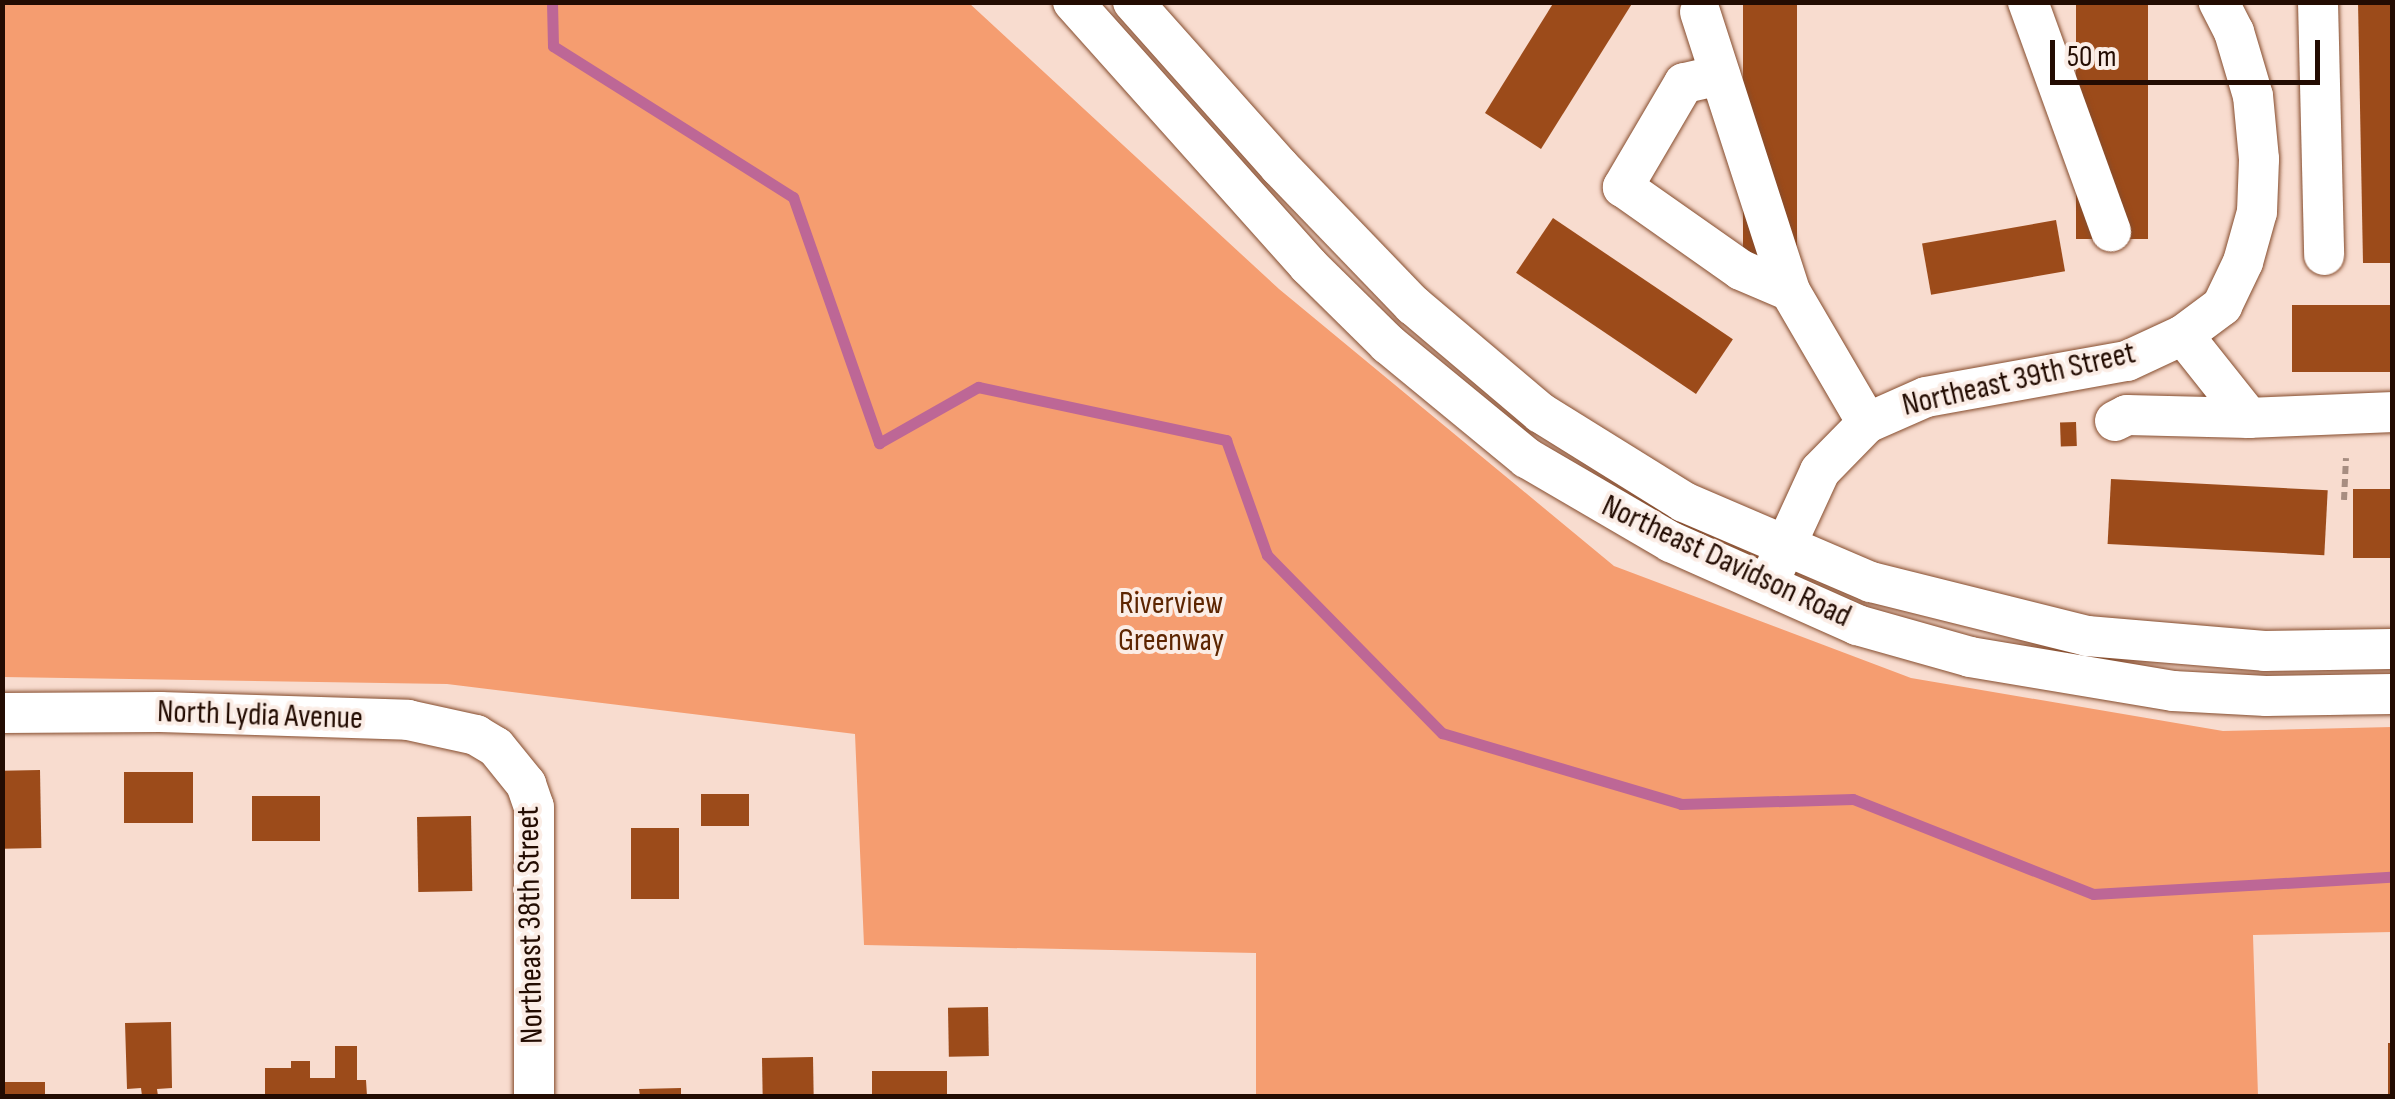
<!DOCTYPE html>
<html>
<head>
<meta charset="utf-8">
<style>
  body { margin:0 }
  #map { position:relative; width:2395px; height:1099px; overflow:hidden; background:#f8dccf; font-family:"Sofia Sans Condensed",sans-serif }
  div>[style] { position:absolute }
  .green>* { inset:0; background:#f59d70 }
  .stream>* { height:11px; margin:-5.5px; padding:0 5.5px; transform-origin:5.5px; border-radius:5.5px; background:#bd6796 }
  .building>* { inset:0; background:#9c4b1a; transform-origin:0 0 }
  .path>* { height:6px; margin-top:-3px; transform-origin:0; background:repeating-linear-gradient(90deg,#a78d81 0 8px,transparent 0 13px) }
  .roads { filter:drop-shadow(0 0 2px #854c2d) drop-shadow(0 0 2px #854c2d) }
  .minor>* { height:40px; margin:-20px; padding:0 20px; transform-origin:20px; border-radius:20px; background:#fff }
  span { translate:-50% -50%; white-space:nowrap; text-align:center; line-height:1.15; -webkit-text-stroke:8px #fbede6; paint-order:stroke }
  .street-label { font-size:32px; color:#230c02 }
  .park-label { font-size:32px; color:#5d2501 }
  .frame { position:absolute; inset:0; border:5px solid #230c02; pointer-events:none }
  .scale { position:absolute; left:2050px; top:40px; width:270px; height:45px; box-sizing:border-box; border:5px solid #230c02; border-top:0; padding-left:12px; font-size:30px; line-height:35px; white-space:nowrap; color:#230c02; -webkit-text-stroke:8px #fbede6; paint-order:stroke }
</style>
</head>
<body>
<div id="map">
  <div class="green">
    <i style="clip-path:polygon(3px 2px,969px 3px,1279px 289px,1614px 566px,1911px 678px,2223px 731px,2392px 727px,2392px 932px,2253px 935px,2258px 1096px,1256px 1096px,1256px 953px,864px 945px,855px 734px,447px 684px,3px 677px)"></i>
  </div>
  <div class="stream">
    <i style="left:552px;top:2px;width:44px;rotate:88.7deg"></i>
    <i style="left:553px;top:46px;width:284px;rotate:32.2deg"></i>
    <i style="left:793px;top:197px;width:261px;rotate:70.7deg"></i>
    <i style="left:879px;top:443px;width:114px;rotate:-29.5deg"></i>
    <i style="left:978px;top:387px;width:254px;rotate:12.1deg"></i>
    <i style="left:1226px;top:440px;width:122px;rotate:70.4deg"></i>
    <i style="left:1267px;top:555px;width:250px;rotate:45.5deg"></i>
    <i style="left:1442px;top:733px;width:249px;rotate:16.5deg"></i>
    <i style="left:1681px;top:804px;width:172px;rotate:-1.7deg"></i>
    <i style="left:1853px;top:799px;width:258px;rotate:21.6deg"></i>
    <i style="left:2093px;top:894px;width:298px;rotate:-3.3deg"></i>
  </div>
  <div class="building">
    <i style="clip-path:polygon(1554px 2px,1633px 2px,1541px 149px,1485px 113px)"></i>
    <i style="left:1743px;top:2px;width:54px;height:259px"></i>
    <i style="left:2076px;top:2px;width:72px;height:237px"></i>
    <i style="clip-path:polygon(2358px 2px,2392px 2px,2392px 263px,2363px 263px)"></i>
    <i style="left:1553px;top:218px;width:217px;height:66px;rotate:34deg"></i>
    <i style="left:2056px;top:220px;width:52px;height:136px;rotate:80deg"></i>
    <i style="left:2392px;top:305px;width:67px;height:100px;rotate:90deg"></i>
    <i style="left:2076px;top:422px;width:24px;height:16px;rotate:88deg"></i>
    <i style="left:2111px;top:479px;width:217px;height:65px;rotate:3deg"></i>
    <i style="left:2392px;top:489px;width:69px;height:39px;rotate:90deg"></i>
    <i style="left:40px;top:770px;width:78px;height:38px;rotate:89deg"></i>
    <i style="left:193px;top:772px;width:51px;height:69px;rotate:90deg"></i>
    <i style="left:749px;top:794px;width:32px;height:48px;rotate:90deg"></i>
    <i style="left:320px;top:796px;width:45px;height:68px;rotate:90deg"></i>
    <i style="left:471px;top:816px;width:75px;height:54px;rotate:89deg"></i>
    <i style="left:631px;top:828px;width:48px;height:71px"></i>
    <i style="left:988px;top:1007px;width:49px;height:40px;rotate:89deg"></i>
    <i style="clip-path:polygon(171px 1022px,172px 1088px,157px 1089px,158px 1096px,142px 1096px,141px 1088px,127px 1089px,125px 1023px)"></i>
    <i style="left:2388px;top:1043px;width:4px;height:53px"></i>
    <i style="clip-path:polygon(335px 1046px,357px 1046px,357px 1080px,366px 1080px,367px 1096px,265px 1096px,265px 1068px,291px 1068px,291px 1061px,310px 1061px,310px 1078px,335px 1078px)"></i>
    <i style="left:813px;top:1057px;width:39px;height:51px;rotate:89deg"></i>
    <i style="left:947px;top:1071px;width:25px;height:75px;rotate:90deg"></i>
    <i style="left:2px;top:1082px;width:43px;height:14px"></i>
    <i style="clip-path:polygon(681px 1088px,681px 1096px,640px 1096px,639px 1089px)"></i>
  </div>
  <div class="path">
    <i style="left:2344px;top:500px;width:42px;rotate:-87.3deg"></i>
  </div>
  <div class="roads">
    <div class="minor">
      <i style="left:1073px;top:2px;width:354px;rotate:48.2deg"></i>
      <i style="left:1309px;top:266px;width:111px;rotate:44.6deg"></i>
      <i style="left:1388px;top:344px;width:180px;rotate:39.4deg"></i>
      <i style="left:1527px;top:458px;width:167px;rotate:30.3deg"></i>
      <i style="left:1671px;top:542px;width:204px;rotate:24deg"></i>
      <i style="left:1857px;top:625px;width:117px;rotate:15.8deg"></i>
      <i style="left:1970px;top:657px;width:206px;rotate:9.5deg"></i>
      <i style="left:2173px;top:691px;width:93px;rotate:3.1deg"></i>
      <i style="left:2266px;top:696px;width:126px;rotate:-0.9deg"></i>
      <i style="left:1133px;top:2px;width:221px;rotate:48.3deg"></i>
      <i style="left:1280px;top:167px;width:192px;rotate:46.1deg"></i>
      <i style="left:1413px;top:305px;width:167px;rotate:40.2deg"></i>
      <i style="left:1541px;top:413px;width:168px;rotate:31.9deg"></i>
      <i style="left:1684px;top:502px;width:203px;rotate:23.2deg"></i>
      <i style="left:1871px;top:582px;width:223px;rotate:14deg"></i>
      <i style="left:2087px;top:636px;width:178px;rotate:4.8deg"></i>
      <i style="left:2264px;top:651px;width:128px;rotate:-0.9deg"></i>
      <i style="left:2028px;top:2px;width:244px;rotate:70.1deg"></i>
      <i style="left:2318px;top:2px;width:253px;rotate:88.6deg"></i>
      <i style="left:1700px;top:12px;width:293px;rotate:72.1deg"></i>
      <i style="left:1790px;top:291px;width:153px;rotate:59.7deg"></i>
      <i style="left:1720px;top:75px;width:37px;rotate:167deg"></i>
      <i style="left:1684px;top:83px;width:121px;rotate:120.4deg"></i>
      <i style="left:1623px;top:187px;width:144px;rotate:35.1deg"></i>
      <i style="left:1741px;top:270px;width:53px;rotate:23.2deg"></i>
      <i style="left:2183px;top:335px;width:106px;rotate:51.5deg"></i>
      <i style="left:2115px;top:421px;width:13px;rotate:-27deg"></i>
      <i style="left:2127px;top:415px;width:122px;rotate:1.4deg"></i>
      <i style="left:2249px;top:418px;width:143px;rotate:-2.4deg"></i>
      <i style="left:1774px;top:571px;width:110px;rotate:-65.3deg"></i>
      <i style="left:1820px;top:471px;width:67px;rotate:-45.6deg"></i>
      <i style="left:1867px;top:423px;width:64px;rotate:-23.8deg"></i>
      <i style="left:1926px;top:397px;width:204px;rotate:-10.2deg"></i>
      <i style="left:2127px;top:361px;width:62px;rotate:-24.9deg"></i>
      <i style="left:2183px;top:335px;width:49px;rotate:-36.6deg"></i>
      <i style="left:2222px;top:306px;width:49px;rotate:-64.5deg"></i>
      <i style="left:2243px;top:262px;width:52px;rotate:-74.4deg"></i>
      <i style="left:2257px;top:212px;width:53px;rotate:-87.8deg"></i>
      <i style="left:2259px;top:159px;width:63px;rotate:-95.4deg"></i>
      <i style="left:2253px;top:96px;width:67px;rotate:-106.5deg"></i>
      <i style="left:2234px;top:32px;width:34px;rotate:-117deg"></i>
      <i style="left:2px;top:713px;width:158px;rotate:-0.4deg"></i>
      <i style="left:160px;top:712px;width:248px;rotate:1.8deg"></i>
      <i style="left:408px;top:720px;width:70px;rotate:12.4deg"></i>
      <i style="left:476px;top:735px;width:23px;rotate:31deg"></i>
      <i style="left:496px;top:747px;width:48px;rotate:51deg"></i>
      <i style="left:526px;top:784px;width:24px;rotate:71deg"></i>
      <i style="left:534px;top:807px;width:289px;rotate:90deg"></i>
    </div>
  </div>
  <div class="street-label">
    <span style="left:2019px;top:380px;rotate:-13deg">Northeast 39th Street</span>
    <span style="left:1726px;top:562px;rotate:25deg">Northeast Davidson Road</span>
    <span style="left:260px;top:716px;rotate:2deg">North Lydia Avenue</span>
    <span style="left:531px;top:925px;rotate:-91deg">Northeast 38th Street</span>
  </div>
  <div class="park-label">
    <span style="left:1171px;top:623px">Riverview<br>Greenway</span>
  </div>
  <div class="frame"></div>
  <div class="scale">50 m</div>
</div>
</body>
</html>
